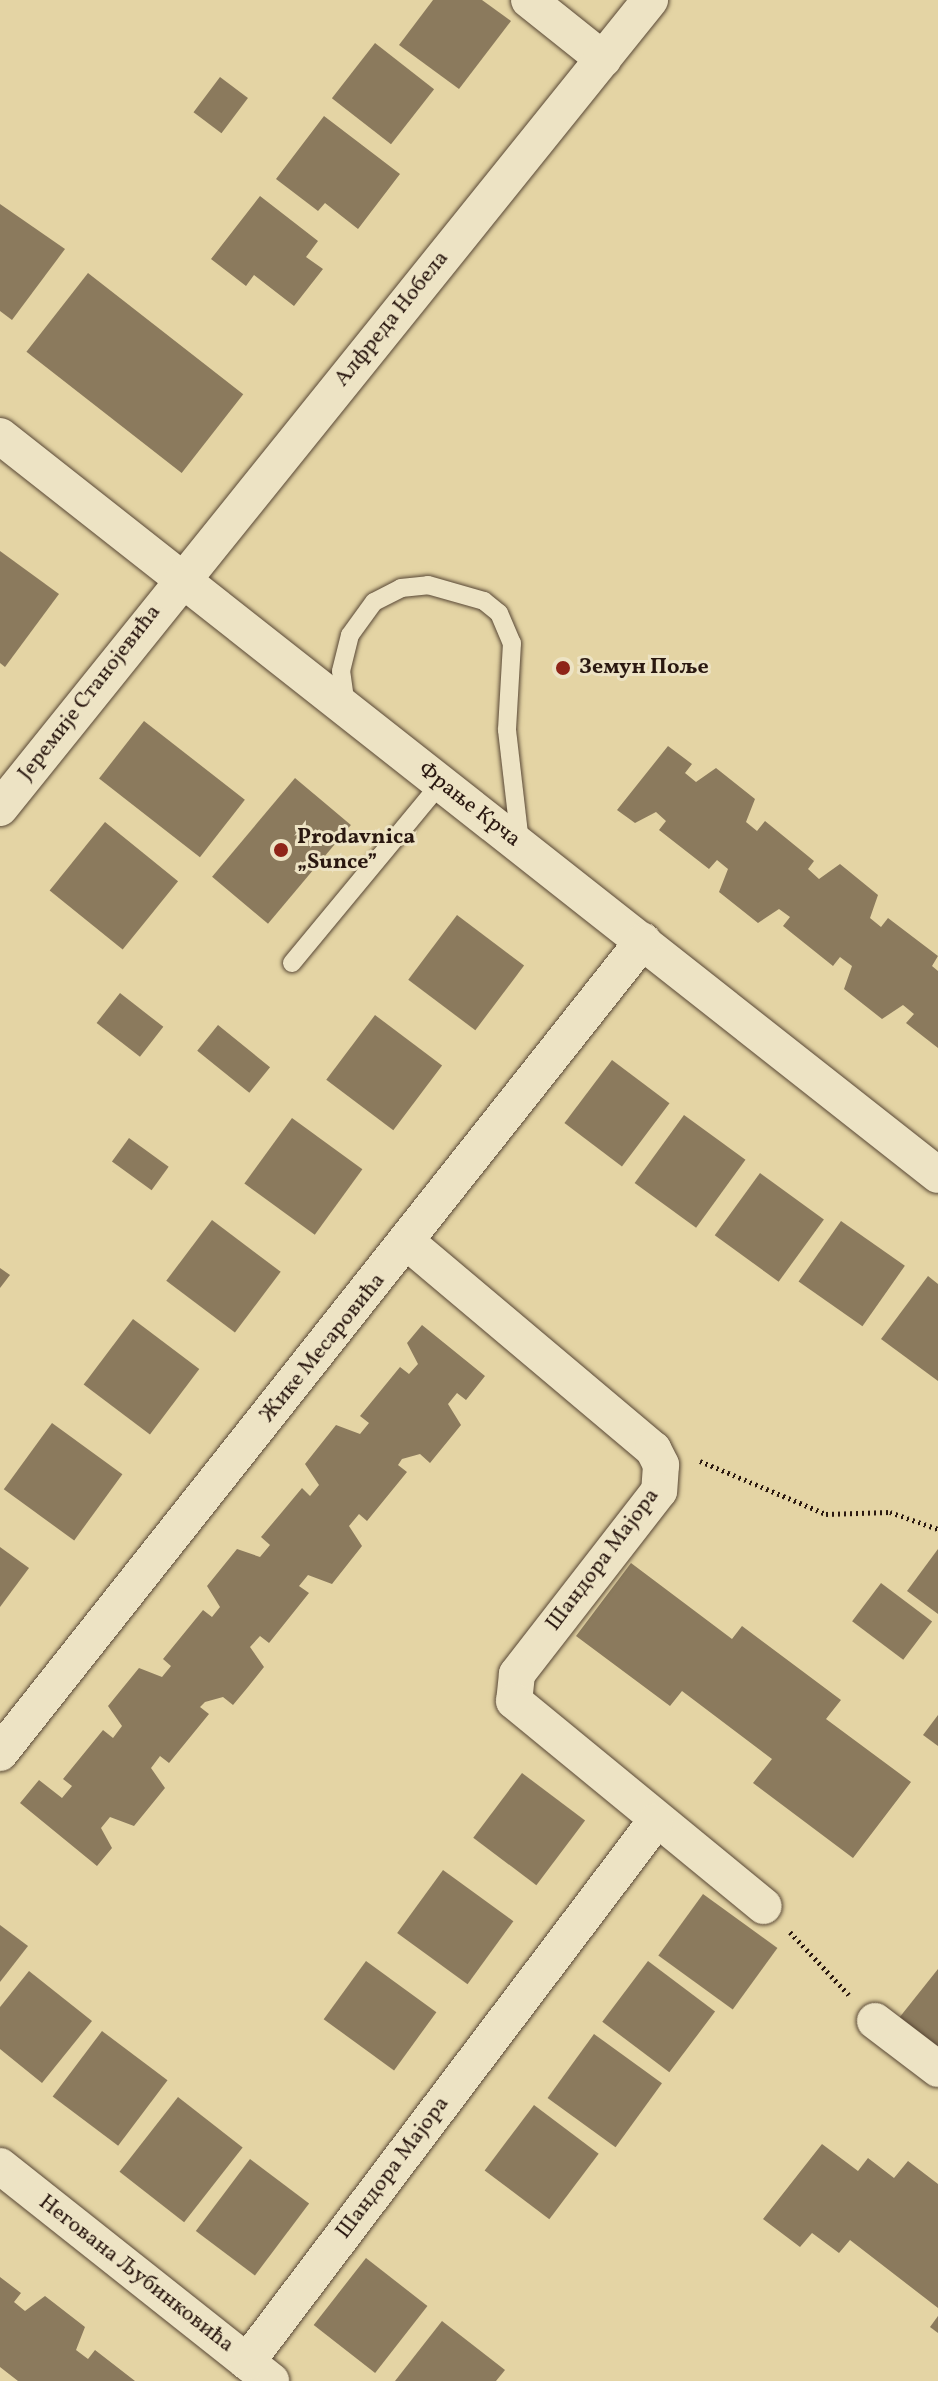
<!DOCTYPE html>
<html>
<head>
<meta charset="utf-8">
<style>
  body { margin:0 }
  #map { position:relative; width:938px; height:2381px; overflow:hidden; background:#e4d4a4; font-family:Vollkorn,serif }
  div>[style] { position:absolute }
  .building>* { inset:0; background:#8b7a5d; transform-origin:0 0 }
  .path>* { height:5px; margin-top:-2.5px; transform-origin:0; background:repeating-linear-gradient(90deg,#2a1810 0 2px,transparent 0 6px) }
  .roads { filter:drop-shadow(0 0 2px #584735) drop-shadow(0 0 2px #584735) }
  .lane>* { height:18px; margin:-9px; padding:0 9px; transform-origin:9px; border-radius:9px; background:#ede3c4 }
  .street>* { height:36px; margin:-18px; padding:0 18px; transform-origin:18px; border-radius:18px; background:#ede3c4 }
  .dots>* { width:22px; height:22px; translate:-50% -50%; box-sizing:border-box; border:4px solid #ede3c4; border-radius:50% }
  span { translate:-50% -50%; white-space:nowrap; text-align:center; line-height:1.15; -webkit-text-stroke:6px #ede3c4; paint-order:stroke }
  .street-label { font-size:22px; color:#2a1810 }
  .poi-label { font-size:22px; color:#2a1810; font-weight:700 }
  .left { translate:0 -50%; text-align:left }
</style>
</head>
<body>
<div id="map">
  <div class="building">
    <i style="clip-path:polygon(433px 0,482px 0,511px 21px,459px 89px,399px 45px)"></i>
    <i style="left:375px;top:43px;width:75px;height:70px;rotate:38deg"></i>
    <i style="left:220px;top:77px;width:35px;height:44px;rotate:37deg"></i>
    <i style="clip-path:polygon(324px 116px,400px 174px,358px 229px,325px 203px,318px 211px,276px 179px)"></i>
    <i style="clip-path:polygon(260px 196px,318px 241px,306px 257px,323px 269px,294px 306px,254px 275px,246px 286px,211px 259px)"></i>
    <i style="clip-path:polygon(0 204px,65px 249px,12px 320px,0 311px)"></i>
    <i style="left:88px;top:273px;width:197px;height:100px;rotate:38deg"></i>
    <i style="clip-path:polygon(0 551px,59px 594px,5px 667px,0 663px)"></i>
    <i style="left:144px;top:721px;width:128px;height:73px;rotate:38deg"></i>
    <i style="clip-path:polygon(668px 746px,692px 764px,685px 773px,696px 782px,716px 768px,755px 799px,746px 822px,757px 831px,765px 821px,814px 861px,808px 869px,819px 879px,840px 864px,878px 895px,870px 918px,881px 927px,888px 918px,938px 956px,932px 966px,938px 971px,938px 1048px,906px 1023px,914px 1014px,903px 1005px,882px 1019px,844px 989px,852px 966px,840px 957px,833px 966px,783px 926px,790px 917px,779px 909px,758px 923px,719px 892px,728px 869px,717px 860px,709px 869px,659px 830px,666px 821px,656px 812px,635px 823px,617px 810px)"></i>
    <i style="left:295px;top:778px;width:73px;height:129px;rotate:40deg"></i>
    <i style="left:105px;top:822px;width:94px;height:88px;rotate:39deg"></i>
    <i style="left:457px;top:915px;width:84px;height:81px;rotate:37deg"></i>
    <i style="left:120px;top:993px;width:55px;height:38px;rotate:38deg"></i>
    <i style="left:375px;top:1015px;width:84px;height:81px;rotate:37deg"></i>
    <i style="left:218px;top:1025px;width:67px;height:33px;rotate:39deg"></i>
    <i style="left:612px;top:1060px;width:72px;height:79px;rotate:37deg"></i>
    <i style="left:684px;top:1115px;width:76px;height:84px;rotate:36deg"></i>
    <i style="left:292px;top:1118px;width:87px;height:81px;rotate:36deg"></i>
    <i style="left:129px;top:1138px;width:49px;height:29px;rotate:36deg"></i>
    <i style="left:760px;top:1173px;width:79px;height:77px;rotate:36deg"></i>
    <i style="left:212px;top:1220px;width:86px;height:76px;rotate:37deg"></i>
    <i style="left:841px;top:1221px;width:78px;height:74px;rotate:35deg"></i>
    <i style="clip-path:polygon(0 1268px,10px 1275px,0 1288px)"></i>
    <i style="clip-path:polygon(928px 1276px,938px 1284px,938px 1381px,881px 1339px)"></i>
    <i style="left:133px;top:1319px;width:83px;height:82px;rotate:37deg"></i>
    <i style="clip-path:polygon(422px 1325px,485px 1376px,466px 1400px,457px 1393px,448px 1404px,461px 1425px,430px 1463px,420px 1454px,402px 1459px,398px 1465px,407px 1472px,367px 1521px,359px 1514px,349px 1526px,362px 1546px,332px 1584px,308px 1575px,299px 1586px,309px 1593px,269px 1643px,260px 1636px,250px 1647px,264px 1667px,248px 1687px,233px 1705px,223px 1697px,205px 1702px,200px 1707px,209px 1714px,169px 1763px,160px 1756px,151px 1768px,165px 1788px,134px 1826px,110px 1817px,101px 1828px,112px 1848px,97px 1866px,20px 1803px,39px 1780px,62px 1798px,72px 1786px,63px 1779px,103px 1730px,113px 1738px,122px 1726px,108px 1706px,139px 1668px,162px 1677px,171px 1666px,163px 1659px,203px 1610px,212px 1617px,220px 1607px,207px 1586px,237px 1549px,260px 1557px,270px 1545px,261px 1537px,282px 1512px,302px 1488px,310px 1496px,319px 1485px,305px 1464px,336px 1425px,360px 1434px,369px 1423px,360px 1416px,400px 1367px,409px 1374px,418px 1364px,407px 1343px)"></i>
    <i style="left:52px;top:1423px;width:87px;height:82px;rotate:36deg"></i>
    <i style="clip-path:polygon(0 1547px,29px 1568px,0 1607px)"></i>
    <i style="clip-path:polygon(938px 1549px,938px 1614px,907px 1591px)"></i>
    <i style="clip-path:polygon(631px 1563px,732px 1639px,742px 1626px,841px 1700px,826px 1719px,911px 1782px,853px 1858px,753px 1783px,772px 1759px,682px 1691px,670px 1706px,576px 1636px)"></i>
    <i style="left:881px;top:1583px;width:64px;height:48px;rotate:37deg"></i>
    <i style="clip-path:polygon(938px 1715px,938px 1746px,923px 1735px)"></i>
    <i style="left:522px;top:1773px;width:79px;height:81px;rotate:37deg"></i>
    <i style="left:443px;top:1870px;width:87px;height:78px;rotate:36deg"></i>
    <i style="left:703px;top:1894px;width:92px;height:76px;rotate:36deg"></i>
    <i style="clip-path:polygon(0 1925px,28px 1946px,0 1982px)"></i>
    <i style="left:366px;top:1961px;width:87px;height:72px;rotate:36deg"></i>
    <i style="left:648px;top:1961px;width:84px;height:76px;rotate:37deg"></i>
    <i style="clip-path:polygon(938px 1969px,938px 2048px,899px 2018px)"></i>
    <i style="clip-path:polygon(29px 1971px,92px 2021px,42px 2083px,0 2049px,0 2007px)"></i>
    <i style="left:102px;top:2031px;width:82px;height:82px;rotate:37deg"></i>
    <i style="left:594px;top:2034px;width:84px;height:79px;rotate:36deg"></i>
    <i style="left:178px;top:2097px;width:82px;height:95px;rotate:38deg"></i>
    <i style="left:534px;top:2105px;width:81px;height:82px;rotate:37deg"></i>
    <i style="clip-path:polygon(822px 2144px,858px 2171px,868px 2158px,894px 2178px,908px 2161px,938px 2184px,938px 2308px,850px 2240px,839px 2253px,812px 2233px,800px 2247px,763px 2219px)"></i>
    <i style="left:250px;top:2159px;width:74px;height:90px;rotate:37deg"></i>
    <i style="left:366px;top:2258px;width:78px;height:85px;rotate:38deg"></i>
    <i style="clip-path:polygon(0 2277px,21px 2293px,14px 2302px,25px 2311px,45px 2296px,85px 2327px,76px 2350px,88px 2359px,95px 2350px,135px 2381px,18px 2381px,0 2367px)"></i>
    <i style="clip-path:polygon(938px 2316px,938px 2333px,930px 2327px)"></i>
    <i style="clip-path:polygon(442px 2321px,505px 2370px,496px 2381px,395px 2381px)"></i>
  </div>
  <div class="path">
    <i style="left:700px;top:1461px;width:137px;rotate:22.8deg"></i>
    <i style="left:826px;top:1514px;width:64px;rotate:-1.8deg"></i>
    <i style="left:890px;top:1512px;width:51px;rotate:19.5deg"></i>
    <i style="left:790px;top:1932px;width:86px;rotate:46.9deg"></i>
  </div>
  <div class="roads">
    <div class="lane">
      <i style="left:346px;top:706px;width:35px;rotate:-98deg"></i>
      <i style="left:341px;top:671px;width:37px;rotate:-76deg"></i>
      <i style="left:350px;top:635px;width:41px;rotate:-54deg"></i>
      <i style="left:374px;top:602px;width:30px;rotate:-27deg"></i>
      <i style="left:401px;top:588px;width:27px;rotate:-6deg"></i>
      <i style="left:428px;top:585px;width:58px;rotate:15.9deg"></i>
      <i style="left:484px;top:601px;width:19px;rotate:39deg"></i>
      <i style="left:499px;top:613px;width:33px;rotate:67deg"></i>
      <i style="left:512px;top:643px;width:87px;rotate:93.3deg"></i>
      <i style="left:507px;top:730px;width:113px;rotate:83.4deg"></i>
      <i style="left:292px;top:963px;width:234px;rotate:-50.4deg"></i>
    </div>
    <div class="street">
      <i style="left:529px;top:0;width:95px;rotate:38.6deg"></i>
      <i style="left:0;top:436px;width:1194px;rotate:38.23deg"></i>
      <i style="left:0;top:808px;width:1037px;rotate:-51.18deg"></i>
      <i style="left:407px;top:1242px;width:322px;rotate:40.1deg"></i>
      <i style="left:653px;top:1449px;width:18px;rotate:63deg"></i>
      <i style="left:661px;top:1465px;width:26px;rotate:94deg"></i>
      <i style="left:659px;top:1491px;width:232px;rotate:127.8deg"></i>
      <i style="left:517px;top:1674px;width:27px;rotate:96deg"></i>
      <i style="left:514px;top:1701px;width:323px;rotate:39.4deg"></i>
      <i style="left:0;top:1753px;width:1036px;rotate:-51.63deg"></i>
      <i style="left:875px;top:2021px;width:79px;rotate:37.3deg"></i>
      <i style="left:0;top:2166px;width:346px;rotate:38.4deg"></i>
      <i style="left:247px;top:2362px;width:677px;rotate:-52.93deg"></i>
    </div>
  </div>
  <div class="dots">
    <i style="left:563px;top:668px;background:#8f2418"></i>
    <i style="left:281px;top:850px;background:#8f2418"></i>
  </div>
  <div class="street-label">
    <span style="left:392px;top:319px;rotate:-51deg">Алфреда Нобела</span>
    <span style="left:90px;top:693px;rotate:-52deg">Јеремије Станојевића</span>
    <span style="left:469px;top:805px;rotate:38deg">Фрање Крча</span>
    <span style="left:323px;top:1348px;rotate:-51deg">Жике Месаровића</span>
    <span style="left:603px;top:1560px;rotate:-53deg">Шандора Мајора</span>
    <span style="left:393px;top:2168px;rotate:-53deg">Шандора Мајора</span>
    <span style="left:136px;top:2274px;rotate:38deg">Негована Љубинковића</span>
  </div>
  <div class="poi-label">
    <span class="left" style="left:579px;top:668px">Земун Поље</span>
    <span class="left" style="left:297px;top:850px">Prodavnica<br>„Sunce”</span>
  </div>
</div>
</body>
</html>
